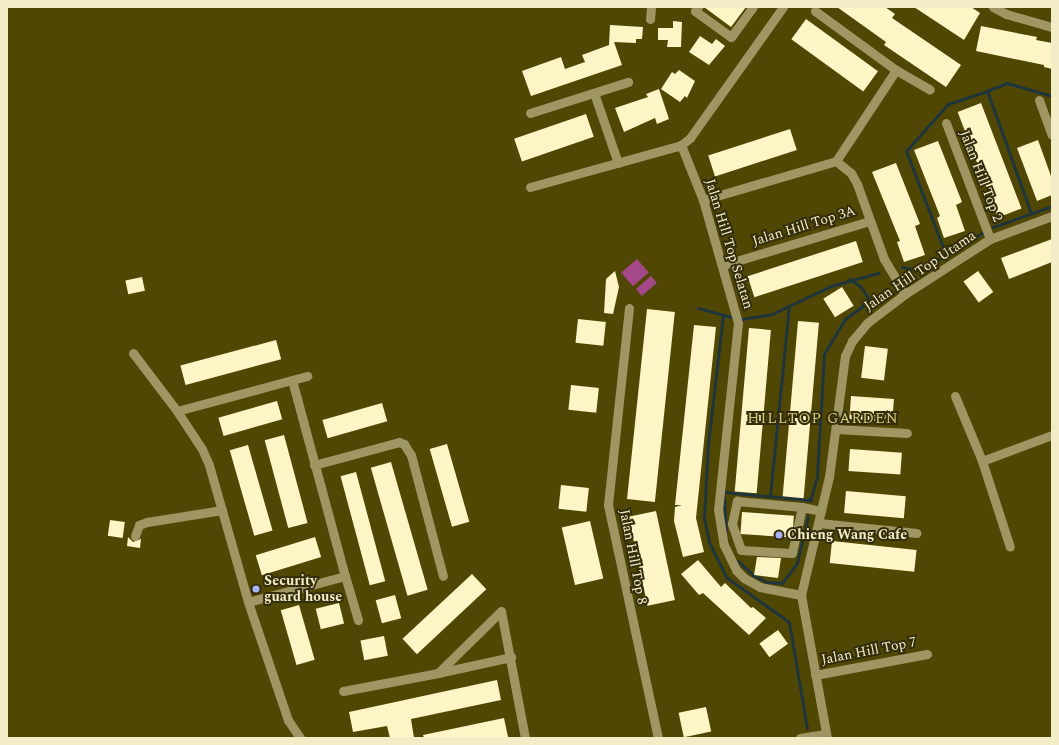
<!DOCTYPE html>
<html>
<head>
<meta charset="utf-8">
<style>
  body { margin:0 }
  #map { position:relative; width:1059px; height:745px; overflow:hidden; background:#514704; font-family:Spectral,serif }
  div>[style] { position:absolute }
  .green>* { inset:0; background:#a4488a; transform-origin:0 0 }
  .stream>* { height:3px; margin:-1.5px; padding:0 1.5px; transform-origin:1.5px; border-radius:1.5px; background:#1f353c }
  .building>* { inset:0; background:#fdf5c6; transform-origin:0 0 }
  .minor>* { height:9px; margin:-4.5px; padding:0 4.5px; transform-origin:4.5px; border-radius:4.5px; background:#9f9664 }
  .dots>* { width:11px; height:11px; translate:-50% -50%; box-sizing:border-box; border:2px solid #332d0c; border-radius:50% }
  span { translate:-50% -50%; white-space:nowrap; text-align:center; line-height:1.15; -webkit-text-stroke:4px #332d0c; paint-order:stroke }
  .street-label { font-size:14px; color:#f3edc7 }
  .poi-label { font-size:14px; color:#f3edc7; font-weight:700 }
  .left { translate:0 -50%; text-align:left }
  .neighbourhood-label { font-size:15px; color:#d4c779; letter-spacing:1px }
  .frame { position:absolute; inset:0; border:8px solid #f3edc7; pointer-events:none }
</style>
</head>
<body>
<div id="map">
  <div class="green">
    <i style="left:637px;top:259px;width:18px;height:21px;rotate:49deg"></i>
    <i style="left:651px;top:276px;width:9px;height:20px;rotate:49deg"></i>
  </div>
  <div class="stream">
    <i style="left:1031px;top:213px;width:130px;rotate:-109.8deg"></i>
    <i style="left:987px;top:91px;width:22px;rotate:-22deg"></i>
    <i style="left:1007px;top:83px;width:47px;rotate:16.1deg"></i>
    <i style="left:993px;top:227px;width:63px;rotate:-19.6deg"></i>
    <i style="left:946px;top:255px;width:111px;rotate:-111deg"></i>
    <i style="left:906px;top:151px;width:63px;rotate:-48.2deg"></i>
    <i style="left:948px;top:104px;width:41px;rotate:-18.4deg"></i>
    <i style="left:902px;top:267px;width:16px;rotate:11deg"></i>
    <i style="left:918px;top:270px;width:6px;rotate:-18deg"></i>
    <i style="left:924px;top:268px;width:68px;rotate:-31.1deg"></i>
    <i style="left:698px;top:308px;width:38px;rotate:15deg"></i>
    <i style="left:723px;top:315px;width:130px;rotate:96.6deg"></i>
    <i style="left:708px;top:444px;width:74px;rotate:93.1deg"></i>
    <i style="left:704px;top:518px;width:25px;rotate:78deg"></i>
    <i style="left:709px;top:542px;width:39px;rotate:64deg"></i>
    <i style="left:726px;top:577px;width:77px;rotate:35.5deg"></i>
    <i style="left:789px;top:622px;width:108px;rotate:80.4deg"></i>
    <i style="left:741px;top:322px;width:3px;rotate:-72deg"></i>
    <i style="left:742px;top:319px;width:30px;rotate:-9deg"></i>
    <i style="left:772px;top:314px;width:65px;rotate:-25.4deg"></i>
    <i style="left:831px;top:286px;width:49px;rotate:-15.5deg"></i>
    <i style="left:724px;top:489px;width:3px;rotate:90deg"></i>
    <i style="left:724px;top:492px;width:87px;rotate:5.3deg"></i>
    <i style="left:770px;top:496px;width:191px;rotate:-84.3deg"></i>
    <i style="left:724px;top:498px;width:34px;rotate:87deg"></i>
    <i style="left:810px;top:501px;width:26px;rotate:-74deg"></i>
    <i style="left:817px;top:476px;width:122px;rotate:-86.7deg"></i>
    <i style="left:824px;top:354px;width:41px;rotate:-59deg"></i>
    <i style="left:845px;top:319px;width:31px;rotate:-36deg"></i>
    <i style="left:870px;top:301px;width:17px;rotate:-123deg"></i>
    <i style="left:861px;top:287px;width:14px;rotate:-144deg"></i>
    <i style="left:738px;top:561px;width:21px;rotate:43deg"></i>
    <i style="left:753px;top:575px;width:16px;rotate:27deg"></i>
    <i style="left:767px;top:582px;width:15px;rotate:4deg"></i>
    <i style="left:782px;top:583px;width:25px;rotate:-53deg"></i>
    <i style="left:797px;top:563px;width:48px;rotate:-76.8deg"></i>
  </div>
  <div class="building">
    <i style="clip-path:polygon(704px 7px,746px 7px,731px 27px)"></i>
    <i style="clip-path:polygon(837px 7px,885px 7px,895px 14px,892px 18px,961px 65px,946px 87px,884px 45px,886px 42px)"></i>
    <i style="clip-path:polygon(914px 7px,971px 7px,980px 13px,964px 40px)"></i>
    <i style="left:806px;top:19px;width:89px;height:25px;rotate:36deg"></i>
    <i style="clip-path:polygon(673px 21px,682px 22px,681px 47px,667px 47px,668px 40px,658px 40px,658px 28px,673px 28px)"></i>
    <i style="clip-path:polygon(610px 25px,643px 27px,642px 39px,636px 39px,636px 43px,614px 42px,622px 65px,531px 96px,522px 71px,561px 57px,565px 69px,585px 62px,582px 55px,609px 45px)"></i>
    <i style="clip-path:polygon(981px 26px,1037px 37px,1036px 40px,1052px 43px,1052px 69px,1044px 67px,1044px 65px,976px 51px)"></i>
    <i style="clip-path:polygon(700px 36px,712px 44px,716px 39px,725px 46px,709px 65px,689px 52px)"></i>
    <i style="clip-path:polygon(679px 70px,695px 81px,687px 98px,685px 96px,680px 102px,661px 89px,672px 72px,675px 74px)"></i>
    <i style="clip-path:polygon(659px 89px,669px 119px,657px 124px,655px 118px,624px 132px,615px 108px,648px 97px,646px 94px)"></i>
    <i style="left:981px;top:103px;width:113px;height:25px;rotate:69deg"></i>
    <i style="left:586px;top:114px;width:24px;height:76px;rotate:71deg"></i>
    <i style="left:790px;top:129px;width:22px;height:86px;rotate:72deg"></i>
    <i style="clip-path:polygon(1038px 140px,1052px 179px,1052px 195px,1037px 201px,1017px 148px)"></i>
    <i style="clip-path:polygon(938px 141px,962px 202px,956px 205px,965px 231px,944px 238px,937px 218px,940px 216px,914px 150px)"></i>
    <i style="clip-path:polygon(896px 163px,920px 224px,915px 226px,925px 255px,904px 262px,897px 242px,900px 241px,872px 172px)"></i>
    <i style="clip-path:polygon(1052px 239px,1052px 262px,1009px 279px,1001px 258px)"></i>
    <i style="left:856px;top:241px;width:22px;height:114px;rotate:72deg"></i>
    <i style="clip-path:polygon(615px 271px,619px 287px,613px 314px,604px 313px,606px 279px)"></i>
    <i style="left:978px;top:271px;width:26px;height:18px;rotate:54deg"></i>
    <i style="left:142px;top:277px;width:14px;height:17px;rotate:78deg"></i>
    <i style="left:842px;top:287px;width:22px;height:22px;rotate:58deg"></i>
    <i style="left:647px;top:309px;width:28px;height:191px;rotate:6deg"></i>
    <i style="left:578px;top:319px;width:28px;height:24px;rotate:6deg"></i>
    <i style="left:798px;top:321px;width:21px;height:176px;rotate:5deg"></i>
    <i style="clip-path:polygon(694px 325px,716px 327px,696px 518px,704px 552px,683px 557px,674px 521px,675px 507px,682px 505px,675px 505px)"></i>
    <i style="left:749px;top:328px;width:22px;height:164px;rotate:5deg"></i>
    <i style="left:276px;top:340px;width:20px;height:99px;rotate:75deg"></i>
    <i style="left:865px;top:346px;width:23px;height:32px;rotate:7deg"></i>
    <i style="left:571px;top:385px;width:28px;height:25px;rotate:6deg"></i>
    <i style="left:851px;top:396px;width:43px;height:23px;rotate:4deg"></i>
    <i style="left:277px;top:401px;width:19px;height:61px;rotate:74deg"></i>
    <i style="left:382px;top:403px;width:19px;height:62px;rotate:74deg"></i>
    <i style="left:284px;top:435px;width:91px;height:20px;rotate:75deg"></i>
    <i style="left:447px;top:444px;width:81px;height:18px;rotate:74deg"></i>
    <i style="left:248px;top:445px;width:89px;height:19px;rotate:74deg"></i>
    <i style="left:850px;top:449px;width:52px;height:22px;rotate:4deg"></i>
    <i style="left:391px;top:462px;width:133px;height:21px;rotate:74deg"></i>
    <i style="left:356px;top:472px;width:113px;height:16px;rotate:75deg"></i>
    <i style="left:561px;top:485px;width:28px;height:24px;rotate:6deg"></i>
    <i style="left:846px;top:491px;width:60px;height:22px;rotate:5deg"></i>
    <i style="left:656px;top:511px;width:91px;height:28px;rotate:78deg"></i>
    <i style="left:742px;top:512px;width:52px;height:22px;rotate:4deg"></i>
    <i style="left:110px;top:520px;width:15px;height:16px;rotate:8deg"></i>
    <i style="left:590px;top:521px;width:59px;height:29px;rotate:77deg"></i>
    <i style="clip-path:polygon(128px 537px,133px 542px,141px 539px,140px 548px,127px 546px)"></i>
    <i style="left:315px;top:537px;width:21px;height:62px;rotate:73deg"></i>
    <i style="left:832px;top:541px;width:85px;height:22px;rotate:6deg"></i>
    <i style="clip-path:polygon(757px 557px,781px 558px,778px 578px,754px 575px)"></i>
    <i style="clip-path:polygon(698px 560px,721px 587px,725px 583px,751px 608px,753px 607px,766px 618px,749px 635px,703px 593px,699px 595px,681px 574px)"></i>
    <i style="left:472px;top:574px;width:21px;height:95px;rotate:47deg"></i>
    <i style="left:395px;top:595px;width:24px;height:20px;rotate:75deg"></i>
    <i style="left:339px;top:603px;width:21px;height:24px;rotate:76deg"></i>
    <i style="left:299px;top:605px;width:57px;height:19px;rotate:74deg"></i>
    <i style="left:778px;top:630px;width:17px;height:23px;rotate:54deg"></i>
    <i style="left:384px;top:636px;width:20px;height:24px;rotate:79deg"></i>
    <i style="clip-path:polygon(497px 680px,501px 700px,411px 719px,414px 738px,390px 738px,387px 726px,353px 732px,349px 712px)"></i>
    <i style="left:706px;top:707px;width:25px;height:28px;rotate:78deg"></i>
    <i style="clip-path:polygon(504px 718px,508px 737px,424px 738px,423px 735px)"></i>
  </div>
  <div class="minor">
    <i style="left:698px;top:7px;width:5px;rotate:127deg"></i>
    <i style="left:695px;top:11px;width:44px;rotate:35.8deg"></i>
    <i style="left:731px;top:37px;width:37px;rotate:-54deg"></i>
    <i style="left:783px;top:7px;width:161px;rotate:125.4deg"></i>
    <i style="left:690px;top:138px;width:11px;rotate:142deg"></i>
    <i style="left:681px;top:145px;width:59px;rotate:68.2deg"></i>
    <i style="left:703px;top:200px;width:128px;rotate:74.1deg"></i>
    <i style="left:738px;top:323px;width:187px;rotate:96.1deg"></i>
    <i style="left:718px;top:509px;width:36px;rotate:81deg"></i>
    <i style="left:724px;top:545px;width:28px;rotate:64deg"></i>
    <i style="left:736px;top:570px;width:11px;rotate:45deg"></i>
    <i style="left:744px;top:578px;width:18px;rotate:29deg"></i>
    <i style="left:760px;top:587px;width:42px;rotate:11deg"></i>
    <i style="left:993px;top:7px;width:15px;rotate:28deg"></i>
    <i style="left:1006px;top:14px;width:48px;rotate:15.8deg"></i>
    <i style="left:815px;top:11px;width:100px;rotate:36.1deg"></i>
    <i style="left:896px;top:70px;width:39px;rotate:30deg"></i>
    <i style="left:650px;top:19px;width:12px;rotate:-85deg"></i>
    <i style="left:896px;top:70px;width:109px;rotate:123.4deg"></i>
    <i style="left:836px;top:161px;width:19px;rotate:39deg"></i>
    <i style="left:851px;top:173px;width:13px;rotate:61deg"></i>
    <i style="left:857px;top:184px;width:80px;rotate:70.2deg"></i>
    <i style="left:884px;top:259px;width:41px;rotate:59deg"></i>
    <i style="left:594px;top:93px;width:74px;rotate:71.1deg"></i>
    <i style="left:1039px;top:100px;width:37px;rotate:70deg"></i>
    <i style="left:530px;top:113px;width:103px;rotate:-17.6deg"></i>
    <i style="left:946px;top:123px;width:124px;rotate:69.2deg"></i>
    <i style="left:530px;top:187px;width:157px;rotate:-15.5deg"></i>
    <i style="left:703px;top:200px;width:139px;rotate:-16.3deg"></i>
    <i style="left:723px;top:265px;width:153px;rotate:-16.7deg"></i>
    <i style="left:629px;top:308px;width:198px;rotate:96.1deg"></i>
    <i style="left:608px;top:505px;width:238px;rotate:77.9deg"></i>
    <i style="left:133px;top:353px;width:73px;rotate:52.8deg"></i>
    <i style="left:177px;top:411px;width:45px;rotate:56.7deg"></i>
    <i style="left:202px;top:449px;width:17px;rotate:66deg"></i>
    <i style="left:209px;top:465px;width:142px;rotate:74.1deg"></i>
    <i style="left:248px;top:602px;width:125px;rotate:71.3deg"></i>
    <i style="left:288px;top:720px;width:22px;rotate:56deg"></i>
    <i style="left:292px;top:380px;width:16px;rotate:-15deg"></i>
    <i style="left:955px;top:396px;width:70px;rotate:67.4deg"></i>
    <i style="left:982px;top:461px;width:90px;rotate:72deg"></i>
    <i style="left:177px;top:411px;width:119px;rotate:-15.1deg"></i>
    <i style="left:292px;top:380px;width:203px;rotate:74.9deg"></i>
    <i style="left:345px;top:576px;width:100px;rotate:165deg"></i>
    <i style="left:836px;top:429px;width:71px;rotate:3.2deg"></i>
    <i style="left:982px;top:461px;width:75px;rotate:-20.4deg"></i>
    <i style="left:314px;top:465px;width:88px;rotate:-15.1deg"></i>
    <i style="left:399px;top:442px;width:5px;rotate:22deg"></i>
    <i style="left:404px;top:444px;width:13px;rotate:58deg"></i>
    <i style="left:411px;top:455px;width:125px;rotate:75.2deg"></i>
    <i style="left:737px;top:501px;width:65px;rotate:5.3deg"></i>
    <i style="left:802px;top:507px;width:47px;rotate:102.3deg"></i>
    <i style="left:792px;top:553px;width:51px;rotate:-176.6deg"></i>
    <i style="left:741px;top:550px;width:28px;rotate:-109deg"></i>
    <i style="left:732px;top:524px;width:24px;rotate:-78deg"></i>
    <i style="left:802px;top:507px;width:19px;rotate:12deg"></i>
    <i style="left:819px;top:523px;width:98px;rotate:5.9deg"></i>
    <i style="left:135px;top:536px;width:12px;rotate:-70deg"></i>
    <i style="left:139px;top:525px;width:9px;rotate:-21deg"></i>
    <i style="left:147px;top:522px;width:76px;rotate:-9.1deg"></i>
    <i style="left:345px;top:576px;width:46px;rotate:73.5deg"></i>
    <i style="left:438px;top:673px;width:75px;rotate:-12.4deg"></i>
    <i style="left:815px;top:675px;width:114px;rotate:-10.6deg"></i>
    <i style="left:343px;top:691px;width:97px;rotate:-10.7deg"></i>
    <i style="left:438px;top:673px;width:88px;rotate:-44.5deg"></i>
    <i style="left:501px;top:611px;width:129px;rotate:79.3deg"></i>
    <i style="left:800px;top:738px;width:26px;rotate:-9deg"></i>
    <i style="left:827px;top:738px;width:145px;rotate:-100.3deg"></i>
    <i style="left:801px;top:595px;width:121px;rotate:-76.7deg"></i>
    <i style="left:829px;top:477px;width:122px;rotate:-82.5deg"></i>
    <i style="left:845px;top:356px;width:17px;rotate:-65deg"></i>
    <i style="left:852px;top:341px;width:23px;rotate:-50deg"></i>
    <i style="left:867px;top:323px;width:48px;rotate:-37.3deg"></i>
    <i style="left:905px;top:294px;width:101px;rotate:-32.9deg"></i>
    <i style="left:990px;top:239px;width:66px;rotate:-20.4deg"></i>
  </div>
  <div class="dots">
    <i style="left:779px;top:535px;background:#a9b0fc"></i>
    <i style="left:256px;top:589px;background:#a9b0fc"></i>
  </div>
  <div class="street-label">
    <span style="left:981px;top:176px;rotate:69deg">Jalan Hill Top 2</span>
    <span style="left:804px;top:226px;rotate:-17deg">Jalan Hill Top 3A</span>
    <span style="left:729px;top:244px;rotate:73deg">Jalan Hill Top Selatan</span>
    <span style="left:920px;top:271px;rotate:-34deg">Jalan Hill Top Utama</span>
    <span style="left:633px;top:557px;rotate:79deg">Jalan Hill Top 8</span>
    <span style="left:869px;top:651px;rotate:-11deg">Jalan Hill Top 7</span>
  </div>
  <div class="poi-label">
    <span class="left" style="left:787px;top:535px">Chieng Wang Cafe</span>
    <span class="left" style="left:264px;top:589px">Security<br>guard house</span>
  </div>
  <div class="neighbourhood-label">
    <span style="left:823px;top:419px">HILLTOP GARDEN</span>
  </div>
  <div class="frame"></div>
</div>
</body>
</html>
